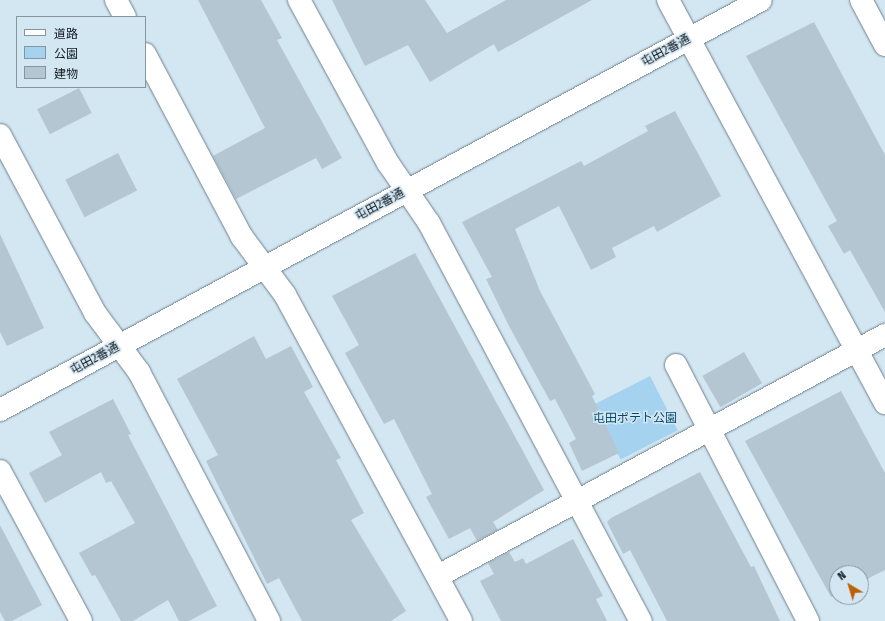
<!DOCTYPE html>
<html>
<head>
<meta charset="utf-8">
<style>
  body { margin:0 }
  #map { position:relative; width:885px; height:621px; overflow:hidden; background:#d3e7f3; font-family:"Fira Sans Condensed","Noto Sans JP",sans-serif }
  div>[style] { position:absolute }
  .green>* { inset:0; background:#a5d2ee; transform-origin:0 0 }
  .building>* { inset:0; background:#b3c6d2; transform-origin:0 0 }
  .roads { filter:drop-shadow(0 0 1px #6e808c) drop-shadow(0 0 1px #6e808c) }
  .minor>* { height:22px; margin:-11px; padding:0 11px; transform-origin:11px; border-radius:11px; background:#fff }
  .tertiary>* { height:22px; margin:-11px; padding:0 11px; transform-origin:11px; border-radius:11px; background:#fff }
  span { translate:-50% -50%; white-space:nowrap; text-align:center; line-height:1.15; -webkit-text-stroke:3px #d3e7f3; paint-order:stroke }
  .street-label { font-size:12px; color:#12191e }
  .park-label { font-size:12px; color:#044b6a }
  .legend { position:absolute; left:16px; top:16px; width:130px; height:72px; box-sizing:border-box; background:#d3e7f3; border:1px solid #86959e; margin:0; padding:5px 7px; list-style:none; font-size:12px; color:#12191e }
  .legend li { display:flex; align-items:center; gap:8px; height:20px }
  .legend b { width:20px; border:1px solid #86959e }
  .north { position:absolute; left:829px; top:565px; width:40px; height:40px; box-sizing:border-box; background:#d3e7f3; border:1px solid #86959e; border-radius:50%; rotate:322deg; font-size:11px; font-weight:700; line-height:16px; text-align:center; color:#12191e }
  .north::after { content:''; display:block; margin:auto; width:14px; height:18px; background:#bb6101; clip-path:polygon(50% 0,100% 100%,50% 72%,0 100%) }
</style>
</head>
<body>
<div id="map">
  <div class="green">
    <i style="left:650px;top:376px;width:61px;height:64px;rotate:63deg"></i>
  </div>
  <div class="building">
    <i style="clip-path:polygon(198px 0,261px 0,282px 38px,277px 40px,342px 158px,322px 169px,316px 158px,236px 199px,213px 156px,265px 128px)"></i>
    <i style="clip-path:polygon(332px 0,425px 0,447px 33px,506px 0,592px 0,498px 52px,494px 44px,430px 82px,408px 45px,365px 66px)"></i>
    <i style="clip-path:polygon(814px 22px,885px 155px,885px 312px,850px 250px,844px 254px,828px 226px,837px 221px,746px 56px)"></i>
    <i style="left:79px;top:88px;width:28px;height:47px;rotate:63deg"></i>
    <i style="clip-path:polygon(675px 111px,721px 196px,657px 232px,654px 226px,612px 248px,616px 257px,591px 270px,559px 206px,515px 229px,540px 291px,595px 394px,592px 396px,619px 453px,582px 471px,569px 443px,576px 439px,555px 399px,550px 401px,509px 326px,486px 279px,492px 277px,462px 222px,581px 161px,584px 166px,648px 131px,645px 126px)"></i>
    <i style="left:118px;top:153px;width:42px;height:59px;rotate:63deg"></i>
    <i style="clip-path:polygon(0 234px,44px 328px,7px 346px,0 332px)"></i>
    <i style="clip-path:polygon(415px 253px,544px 490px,493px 522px,498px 530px,477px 541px,470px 528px,449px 539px,426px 497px,432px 494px,394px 419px,384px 424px,345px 353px,359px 345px,332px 296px)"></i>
    <i style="clip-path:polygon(254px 336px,266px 359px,291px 346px,313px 387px,304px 392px,341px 458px,336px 460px,364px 513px,351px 520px,406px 611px,391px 621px,302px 621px,279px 578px,267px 584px,206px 461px,218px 455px,177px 379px)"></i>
    <i style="left:744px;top:352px;width:36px;height:48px;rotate:60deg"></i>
    <i style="clip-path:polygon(841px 391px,885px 473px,885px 570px,861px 582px,861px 573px,837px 573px,837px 594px,831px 597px,745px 441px)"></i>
    <i style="clip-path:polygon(113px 399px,131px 434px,128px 435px,217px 606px,189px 621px,179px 621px,168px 600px,133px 621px,121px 621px,95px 575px,92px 576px,79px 553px,135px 523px,111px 481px,106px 483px,101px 472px,45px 503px,29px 473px,62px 455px,49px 432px)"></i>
    <i style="clip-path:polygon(700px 472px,751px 567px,754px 566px,780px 621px,667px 621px,630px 550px,623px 554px,607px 522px,611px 518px)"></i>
    <i style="clip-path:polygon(0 525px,42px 605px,12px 621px,5px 621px,0 612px)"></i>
    <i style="clip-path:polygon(573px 539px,603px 596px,596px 599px,607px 621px,501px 621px,480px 581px,494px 574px,488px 563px,509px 552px,515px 562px,523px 558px,526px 564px)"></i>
  </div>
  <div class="roads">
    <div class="minor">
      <i style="left:116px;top:0;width:19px;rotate:62deg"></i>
      <i style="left:299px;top:0;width:186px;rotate:61.4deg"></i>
      <i style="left:388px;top:163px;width:73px;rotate:55.7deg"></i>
      <i style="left:429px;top:223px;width:451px;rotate:62deg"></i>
      <i style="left:668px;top:0;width:458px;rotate:61.7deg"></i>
      <i style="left:861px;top:0;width:51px;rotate:61.9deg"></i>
      <i style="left:145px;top:54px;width:207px;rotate:62.1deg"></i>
      <i style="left:242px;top:237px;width:72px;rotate:53.4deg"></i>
      <i style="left:285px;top:295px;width:370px;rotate:61.6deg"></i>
      <i style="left:0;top:135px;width:202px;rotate:61.9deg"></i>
      <i style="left:95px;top:313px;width:74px;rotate:53.3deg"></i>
      <i style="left:139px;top:372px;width:281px;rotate:62.4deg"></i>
      <i style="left:676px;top:365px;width:288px;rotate:62.7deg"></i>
      <i style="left:0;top:471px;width:170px;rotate:61.6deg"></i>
      <i style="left:438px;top:576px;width:508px;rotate:-28.33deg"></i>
    </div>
    <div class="tertiary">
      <i style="left:0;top:410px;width:864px;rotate:-28.31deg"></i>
    </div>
  </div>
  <div class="street-label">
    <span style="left:666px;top:51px;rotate:-28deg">屯田2番通</span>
    <span style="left:380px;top:205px;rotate:-28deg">屯田2番通</span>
    <span style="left:95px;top:359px;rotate:-28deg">屯田2番通</span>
  </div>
  <div class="park-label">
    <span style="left:635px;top:419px">屯田ポテト公園</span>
  </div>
  <ul class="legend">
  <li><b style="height:5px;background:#fff"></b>道路</li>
  <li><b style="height:11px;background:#a5d2ee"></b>公園</li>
  <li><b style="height:11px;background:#b3c6d2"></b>建物</li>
  </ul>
  <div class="north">N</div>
</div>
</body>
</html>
